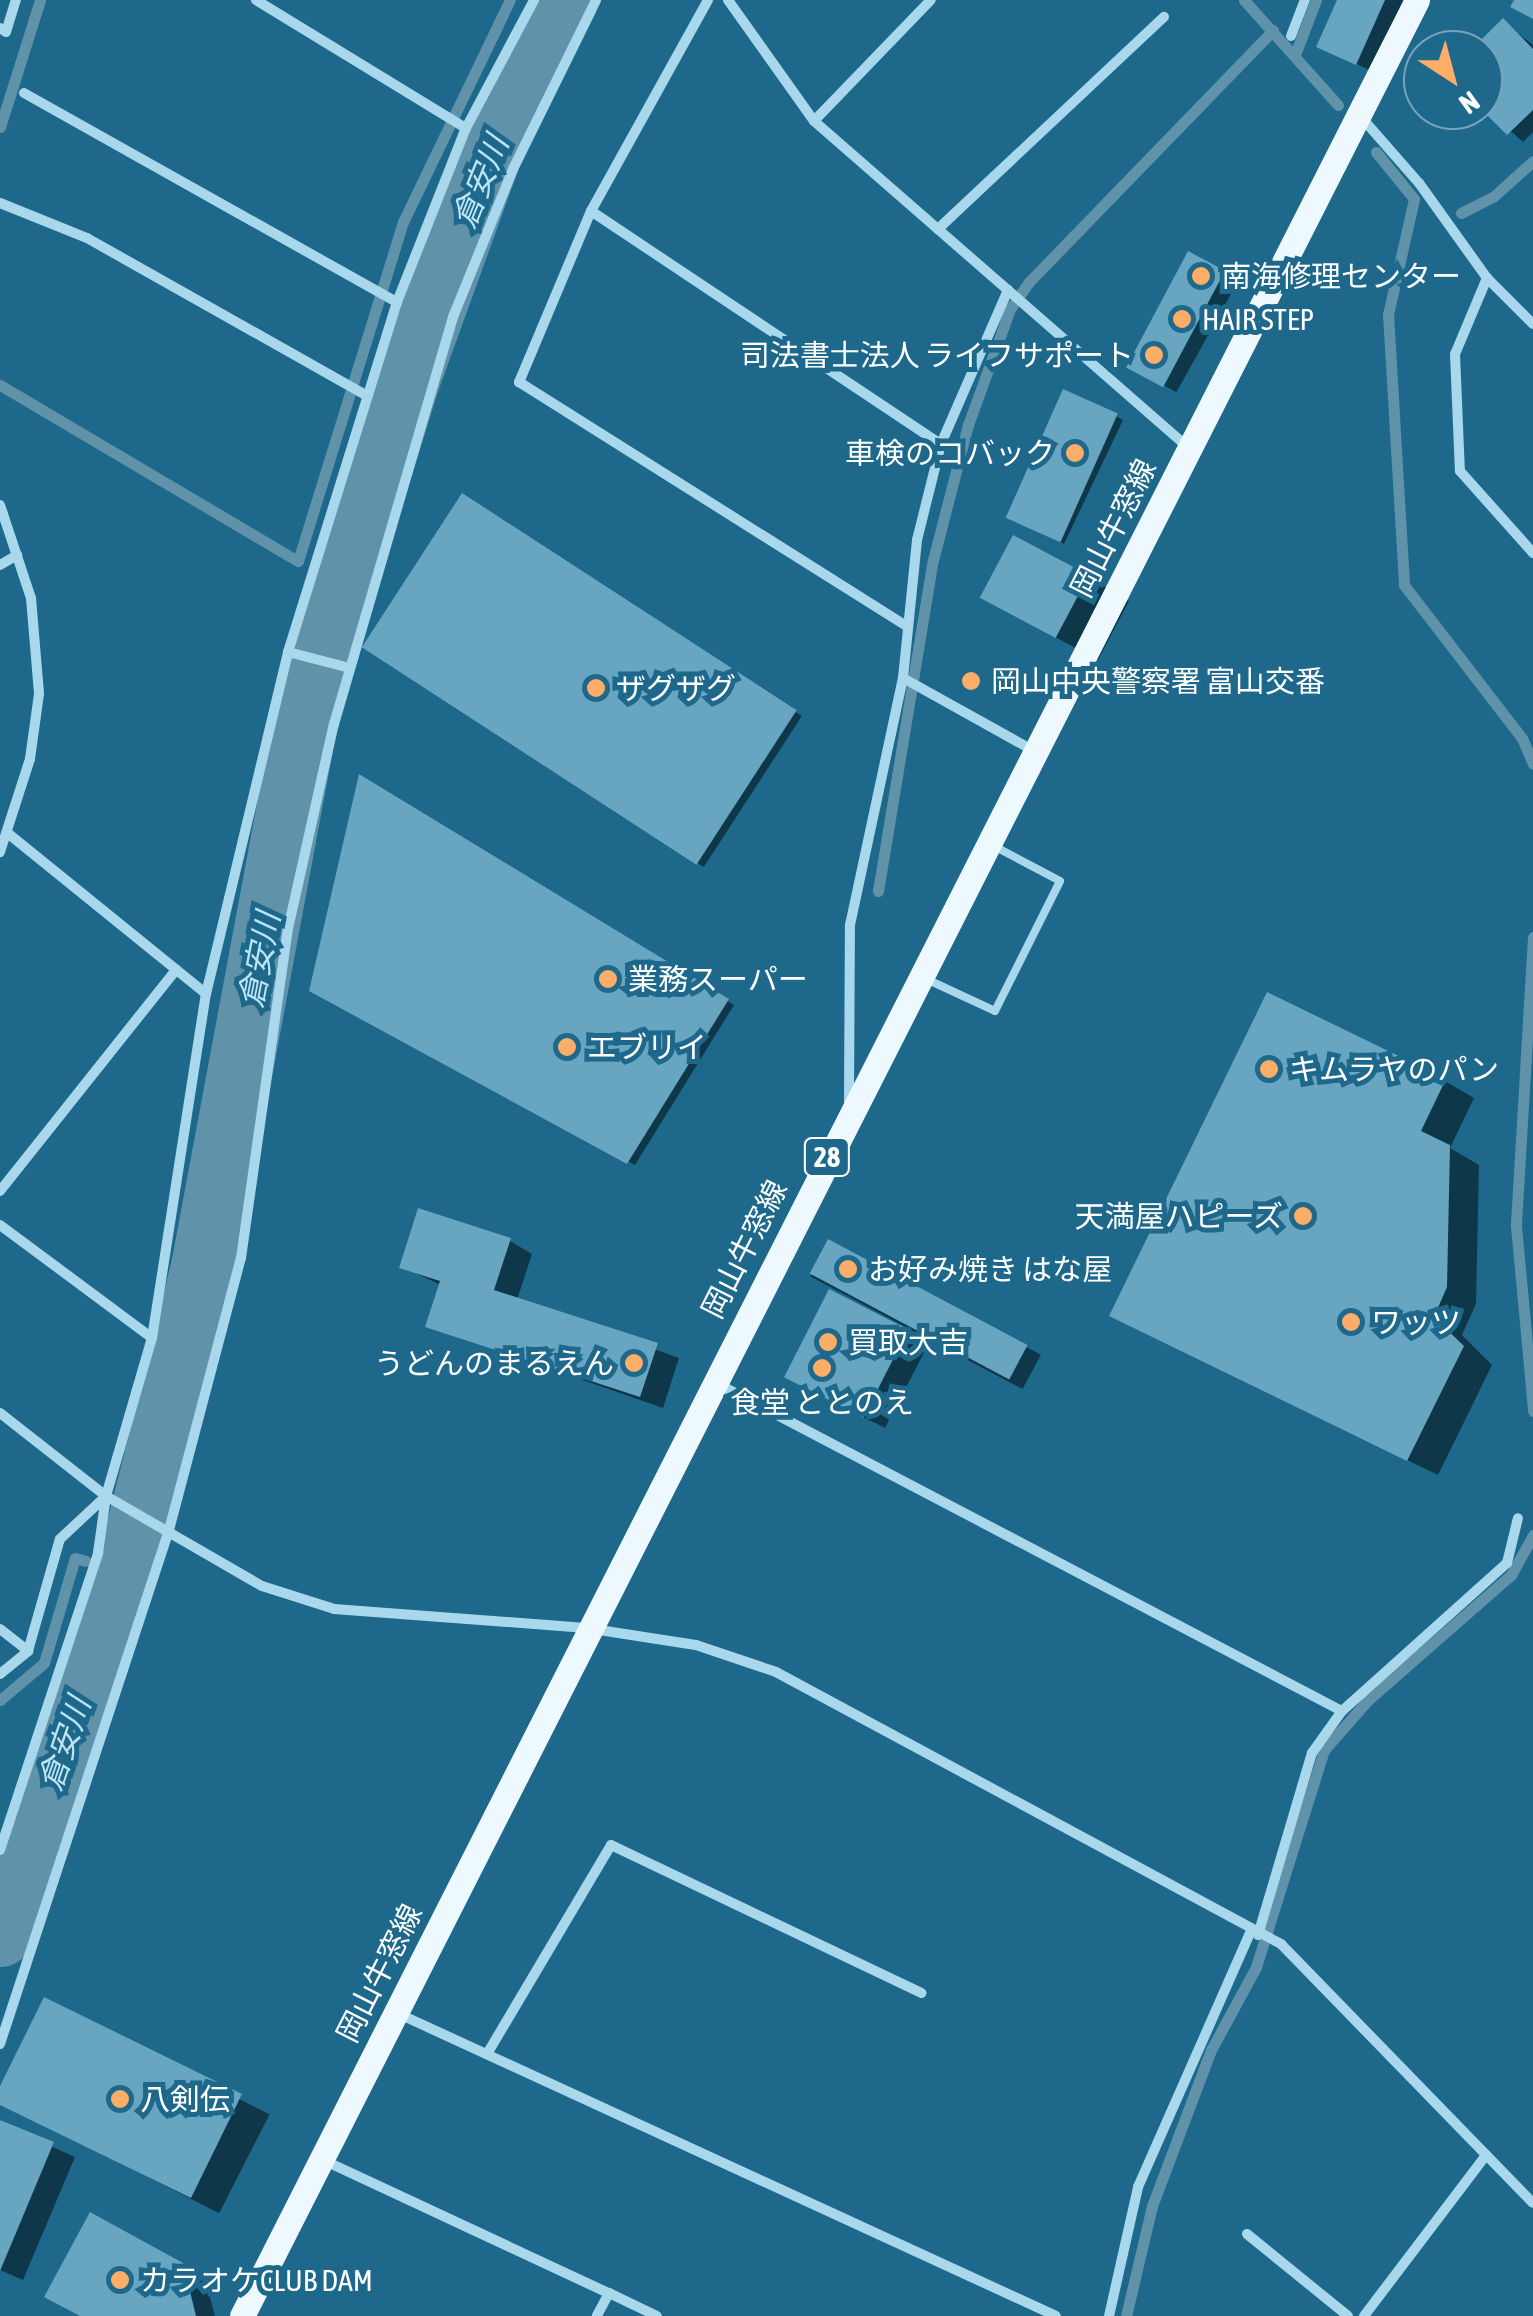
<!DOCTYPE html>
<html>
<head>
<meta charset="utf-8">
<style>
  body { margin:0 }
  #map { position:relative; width:1533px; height:2316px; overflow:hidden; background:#1d688b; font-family:"Asap Condensed","Noto Sans JP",sans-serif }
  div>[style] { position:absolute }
  .shadow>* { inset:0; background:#0007; transform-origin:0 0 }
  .stream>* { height:11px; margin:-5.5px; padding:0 5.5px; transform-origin:5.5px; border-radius:5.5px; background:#6093aa }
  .river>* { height:65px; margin:-32.5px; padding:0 32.5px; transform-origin:32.5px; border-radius:32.5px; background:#6093aa }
  .building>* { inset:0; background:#68a5c1; transform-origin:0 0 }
  .service>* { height:8px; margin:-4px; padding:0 4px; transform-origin:4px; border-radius:4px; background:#a9d8ec }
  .minor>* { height:10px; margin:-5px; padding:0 5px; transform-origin:5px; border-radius:5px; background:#a9d8ec }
  .primary>* { height:25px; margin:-12.5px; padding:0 12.5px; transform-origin:12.5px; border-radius:12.5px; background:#eef9ff }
  .dots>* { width:28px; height:28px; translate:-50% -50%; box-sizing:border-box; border:5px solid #1d688b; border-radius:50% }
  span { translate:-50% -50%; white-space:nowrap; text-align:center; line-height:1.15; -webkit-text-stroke:10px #1d688b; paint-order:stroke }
  .shield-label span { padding:2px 8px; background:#1d688b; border:2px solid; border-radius:8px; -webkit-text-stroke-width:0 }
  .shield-label { font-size:28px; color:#fff; font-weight:700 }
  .poi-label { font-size:30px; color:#fff }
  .left { translate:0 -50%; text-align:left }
  .right { translate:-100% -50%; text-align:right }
  .street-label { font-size:30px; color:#fff }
  .water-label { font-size:32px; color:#bce4f4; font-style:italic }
  .north { position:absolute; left:1403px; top:30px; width:100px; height:100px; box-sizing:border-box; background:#1d688b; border:2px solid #77a4b9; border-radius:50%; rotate:144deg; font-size:28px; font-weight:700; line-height:40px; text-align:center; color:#fff }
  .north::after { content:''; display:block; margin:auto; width:35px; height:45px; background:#fcad68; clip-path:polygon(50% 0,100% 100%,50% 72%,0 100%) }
</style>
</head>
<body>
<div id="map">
  <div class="shadow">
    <i style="clip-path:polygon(1340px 0,1403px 0,1372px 71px,1334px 54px)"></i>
    <i style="clip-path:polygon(1503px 22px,1533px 45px,1533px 132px,1523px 142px,1483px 107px,1483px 50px,1474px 50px)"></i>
    <i style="left:1189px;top:254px;width:56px;height:127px;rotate:29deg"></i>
    <i style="clip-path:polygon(1116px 416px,1123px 420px,1064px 544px,1013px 519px)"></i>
    <i style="left:463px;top:496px;width:404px;height:180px;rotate:33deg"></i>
    <i style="clip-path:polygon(1088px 577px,1129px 601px,1098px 660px,1025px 621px)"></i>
    <i style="clip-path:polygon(366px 781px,734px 1005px,635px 1165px,311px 989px)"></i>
    <i style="clip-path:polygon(1445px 1081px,1474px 1098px,1450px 1148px,1479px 1165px,1476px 1304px,1462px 1335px,1492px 1365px,1438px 1475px,1141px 1331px)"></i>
    <i style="clip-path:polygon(510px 1241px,532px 1254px,517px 1300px,679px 1358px,663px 1408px,428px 1326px,441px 1285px,402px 1267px)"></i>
    <i style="left:829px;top:1242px;width:240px;height:39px;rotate:28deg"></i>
    <i style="clip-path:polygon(906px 1332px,928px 1345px,885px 1428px,808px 1389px)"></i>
    <i style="left:45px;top:2000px;width:252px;height:111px;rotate:27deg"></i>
    <i style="clip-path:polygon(0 2123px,75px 2157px,23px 2280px,0 2270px)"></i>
    <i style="clip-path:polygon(182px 2265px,205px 2278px,215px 2316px,84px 2316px)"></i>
  </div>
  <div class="stream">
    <i style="left:1244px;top:0;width:141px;rotate:48.2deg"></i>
    <i style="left:1296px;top:52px;width:56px;rotate:-69deg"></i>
    <i style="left:0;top:127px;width:133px;rotate:-72.5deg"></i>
    <i style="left:1376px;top:152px;width:60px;rotate:51deg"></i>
    <i style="left:1414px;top:199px;width:118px;rotate:102.7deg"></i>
    <i style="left:1388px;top:314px;width:271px;rotate:86.6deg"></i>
    <i style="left:1404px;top:585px;width:193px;rotate:52.4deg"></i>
    <i style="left:1522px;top:738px;width:28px;rotate:67deg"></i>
    <i style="left:1461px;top:213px;width:36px;rotate:-27deg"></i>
    <i style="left:1493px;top:197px;width:54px;rotate:-42deg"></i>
    <i style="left:0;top:385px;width:346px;rotate:30.6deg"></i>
    <i style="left:298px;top:561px;width:355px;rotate:-72.8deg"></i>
    <i style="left:403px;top:222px;width:246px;rotate:-64.3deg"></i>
    <i style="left:878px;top:891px;width:331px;rotate:-80.6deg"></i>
    <i style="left:932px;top:564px;width:144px;rotate:-75.5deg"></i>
    <i style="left:968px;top:425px;width:123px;rotate:-70.1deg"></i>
    <i style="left:1010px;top:309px;width:32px;rotate:-55deg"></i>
    <i style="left:1028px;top:283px;width:352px;rotate:-45.9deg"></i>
    <i style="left:1533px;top:937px;width:289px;rotate:93.4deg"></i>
    <i style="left:1516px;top:1226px;width:186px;rotate:84.7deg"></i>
    <i style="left:105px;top:1567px;width:19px;rotate:18deg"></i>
    <i style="left:0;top:1700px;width:57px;rotate:-40.1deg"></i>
    <i style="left:44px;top:1663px;width:109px;rotate:-73.6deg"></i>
    <i style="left:75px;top:1558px;width:11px;rotate:15deg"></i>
    <i style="left:1126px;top:2316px;width:113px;rotate:-76.7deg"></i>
    <i style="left:1152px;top:2206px;width:167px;rotate:-69.3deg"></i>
    <i style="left:1211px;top:2050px;width:94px;rotate:-61.5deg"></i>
    <i style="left:1256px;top:1967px;width:227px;rotate:-72.6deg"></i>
    <i style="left:1324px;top:1750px;width:67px;rotate:-48.7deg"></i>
    <i style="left:1368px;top:1700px;width:190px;rotate:-41.2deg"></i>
    <i style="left:1511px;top:1575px;width:46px;rotate:-61.2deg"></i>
  </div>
  <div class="river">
    <i style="left:0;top:1934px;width:416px;rotate:-71deg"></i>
    <i style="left:135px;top:1541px;width:90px;rotate:-75.8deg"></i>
    <i style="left:157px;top:1454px;width:193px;rotate:-76.2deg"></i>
    <i style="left:203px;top:1267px;width:589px;rotate:-79.43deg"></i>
    <i style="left:311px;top:688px;width:323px;rotate:-72.7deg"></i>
    <i style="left:407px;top:380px;width:240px;rotate:-70.1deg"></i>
    <i style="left:489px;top:154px;width:172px;rotate:-63.7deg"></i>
  </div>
  <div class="building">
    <i style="clip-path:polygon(1337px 0,1385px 0,1356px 65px,1316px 47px)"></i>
    <i style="clip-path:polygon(1514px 0,1533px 0,1533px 19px,1510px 7px)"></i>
    <i style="clip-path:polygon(1503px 18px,1533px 49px,1533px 110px,1507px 135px,1483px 111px,1483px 50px,1471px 50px)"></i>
    <i style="left:1188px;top:251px;width:42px;height:132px;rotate:28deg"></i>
    <i style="left:1063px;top:389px;width:60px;height:141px;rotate:24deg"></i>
    <i style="left:462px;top:493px;width:399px;height:184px;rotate:33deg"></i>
    <i style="left:1013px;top:535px;width:86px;height:71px;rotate:28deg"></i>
    <i style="clip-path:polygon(359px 774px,729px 999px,627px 1164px,309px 991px)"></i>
    <i style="clip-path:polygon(1267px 992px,1446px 1079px,1421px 1131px,1450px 1145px,1447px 1287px,1434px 1317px,1464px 1346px,1407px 1461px,1109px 1316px)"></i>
    <i style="clip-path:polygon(418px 1208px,511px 1238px,494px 1290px,658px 1343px,640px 1397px,425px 1327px,440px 1281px,399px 1268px)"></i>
    <i style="left:828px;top:1239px;width:226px;height:39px;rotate:28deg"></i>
    <i style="left:829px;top:1289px;width:89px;height:99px;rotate:27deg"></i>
    <i style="clip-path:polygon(44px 1997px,242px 2094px,191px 2198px,0 2105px,0 2086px)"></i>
    <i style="clip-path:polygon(0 2120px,54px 2142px,0 2271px)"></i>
    <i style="clip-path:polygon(90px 2212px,183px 2263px,196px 2316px,80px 2316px,44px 2297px)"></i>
  </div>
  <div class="service">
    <i style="left:924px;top:978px;width:78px;rotate:24.9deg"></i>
    <i style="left:995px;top:1011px;width:145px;rotate:-63.4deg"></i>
    <i style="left:1060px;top:881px;width:77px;rotate:-152.1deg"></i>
  </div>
  <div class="minor">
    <i style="left:256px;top:0;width:246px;rotate:31.4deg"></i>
    <i style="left:708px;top:0;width:241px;rotate:119deg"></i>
    <i style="left:591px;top:211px;width:186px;rotate:112.8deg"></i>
    <i style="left:519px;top:382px;width:460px;rotate:32.2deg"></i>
    <i style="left:728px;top:0;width:148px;rotate:54.6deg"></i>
    <i style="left:814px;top:121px;width:495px;rotate:41.1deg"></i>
    <i style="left:0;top:28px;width:7px;rotate:34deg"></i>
    <i style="left:6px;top:32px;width:34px;rotate:-73deg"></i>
    <i style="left:1291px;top:36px;width:39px;rotate:-69deg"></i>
    <i style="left:24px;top:93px;width:428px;rotate:29.3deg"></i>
    <i style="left:1362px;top:118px;width:86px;rotate:48.8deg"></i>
    <i style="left:1419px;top:183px;width:117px;rotate:54.4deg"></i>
    <i style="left:1487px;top:278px;width:65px;rotate:45deg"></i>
    <i style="left:814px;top:121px;width:168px;rotate:-46deg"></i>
    <i style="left:0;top:203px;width:94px;rotate:21.9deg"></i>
    <i style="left:87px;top:238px;width:322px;rotate:29.4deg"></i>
    <i style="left:591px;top:211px;width:420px;rotate:33.7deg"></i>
    <i style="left:938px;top:229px;width:310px;rotate:-43.2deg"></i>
    <i style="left:1487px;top:278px;width:82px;rotate:112.8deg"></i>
    <i style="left:1455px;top:354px;width:117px;rotate:87.6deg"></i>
    <i style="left:1460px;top:471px;width:110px;rotate:48.3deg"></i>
    <i style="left:0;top:505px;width:98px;rotate:71.6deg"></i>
    <i style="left:31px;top:598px;width:96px;rotate:85.2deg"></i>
    <i style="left:39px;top:694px;width:66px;rotate:97.9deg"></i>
    <i style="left:30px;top:759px;width:98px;rotate:107.9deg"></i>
    <i style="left:0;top:565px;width:20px;rotate:-30deg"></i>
    <i style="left:288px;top:652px;width:64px;rotate:14.5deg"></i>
    <i style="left:903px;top:678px;width:150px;rotate:29.1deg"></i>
    <i style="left:10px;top:835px;width:252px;rotate:39deg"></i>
    <i style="left:849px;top:1101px;width:176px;rotate:-89.7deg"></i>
    <i style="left:850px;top:925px;width:253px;rotate:-77.9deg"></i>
    <i style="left:903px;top:678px;width:139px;rotate:-84.2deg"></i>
    <i style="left:917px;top:540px;width:99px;rotate:-76deg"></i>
    <i style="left:941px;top:444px;width:168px;rotate:-66.5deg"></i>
    <i style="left:0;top:1191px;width:283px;rotate:-51.5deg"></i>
    <i style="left:0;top:1225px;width:189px;rotate:36.6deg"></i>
    <i style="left:718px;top:1384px;width:704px;rotate:27.66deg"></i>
    <i style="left:0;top:1413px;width:135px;rotate:38.1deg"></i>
    <i style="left:106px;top:1496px;width:180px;rotate:30deg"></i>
    <i style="left:262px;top:1586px;width:76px;rotate:17.7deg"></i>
    <i style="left:334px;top:1609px;width:253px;rotate:4.3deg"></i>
    <i style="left:586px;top:1628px;width:111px;rotate:8.8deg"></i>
    <i style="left:696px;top:1645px;width:84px;rotate:18.6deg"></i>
    <i style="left:776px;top:1672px;width:574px;rotate:28.31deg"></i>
    <i style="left:1281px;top:1944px;width:361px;rotate:45.8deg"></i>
    <i style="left:0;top:1629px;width:36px;rotate:38deg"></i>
    <i style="left:0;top:1674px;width:36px;rotate:-39deg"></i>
    <i style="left:28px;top:1651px;width:116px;rotate:-74.1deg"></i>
    <i style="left:60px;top:1539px;width:62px;rotate:-43deg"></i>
    <i style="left:0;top:1850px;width:313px;rotate:-71.7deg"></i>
    <i style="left:98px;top:1553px;width:58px;rotate:-82deg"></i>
    <i style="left:106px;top:1496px;width:165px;rotate:-73.8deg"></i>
    <i style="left:152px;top:1338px;width:348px;rotate:-81.1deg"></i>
    <i style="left:206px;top:994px;width:352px;rotate:-76.5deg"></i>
    <i style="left:288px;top:652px;width:367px;rotate:-72.7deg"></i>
    <i style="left:397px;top:302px;width:187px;rotate:-68.4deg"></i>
    <i style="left:466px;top:128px;width:145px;rotate:-62deg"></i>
    <i style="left:1258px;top:1935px;width:190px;rotate:-73.5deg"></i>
    <i style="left:1312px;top:1753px;width:52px;rotate:-54.5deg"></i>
    <i style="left:1342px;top:1711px;width:222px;rotate:-41.9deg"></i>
    <i style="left:1507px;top:1563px;width:46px;rotate:-76.3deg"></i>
    <i style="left:397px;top:2013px;width:725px;rotate:24.69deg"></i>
    <i style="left:0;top:2044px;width:541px;rotate:-71.8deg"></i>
    <i style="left:169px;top:1530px;width:281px;rotate:-75.2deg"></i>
    <i style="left:241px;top:1258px;width:332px;rotate:-81.9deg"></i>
    <i style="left:288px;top:929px;width:210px;rotate:-77.4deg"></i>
    <i style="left:334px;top:724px;width:424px;rotate:-73.7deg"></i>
    <i style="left:453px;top:317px;width:160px;rotate:-67.9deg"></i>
    <i style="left:513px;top:169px;width:188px;rotate:-63.8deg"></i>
    <i style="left:487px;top:2054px;width:243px;rotate:-59.3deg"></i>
    <i style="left:611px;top:1845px;width:344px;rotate:25.5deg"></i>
    <i style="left:321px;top:2159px;width:318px;rotate:25deg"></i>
    <i style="left:609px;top:2293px;width:26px;rotate:118deg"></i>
    <i style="left:1247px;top:2234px;width:130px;rotate:39.1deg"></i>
    <i style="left:609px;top:2293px;width:53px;rotate:25.6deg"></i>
    <i style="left:1109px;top:2316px;width:132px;rotate:-77.3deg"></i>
    <i style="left:1138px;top:2187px;width:278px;rotate:-66.2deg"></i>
    <i style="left:1364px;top:2316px;width:202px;rotate:-52.8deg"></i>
  </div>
  <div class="primary">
    <i style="left:242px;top:2316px;width:2597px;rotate:-63.1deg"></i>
  </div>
  <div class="dots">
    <i style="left:1201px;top:276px;background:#fcad68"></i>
    <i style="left:1182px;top:319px;background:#fcad68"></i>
    <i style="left:1154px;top:355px;background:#fcad68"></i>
    <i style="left:1075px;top:453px;background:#fcad68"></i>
    <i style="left:971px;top:681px;background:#fcad68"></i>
    <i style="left:596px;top:688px;background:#fcad68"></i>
    <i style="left:608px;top:979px;background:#fcad68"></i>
    <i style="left:567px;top:1047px;background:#fcad68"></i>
    <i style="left:1269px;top:1069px;background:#fcad68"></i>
    <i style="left:1303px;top:1216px;background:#fcad68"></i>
    <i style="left:848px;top:1269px;background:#fcad68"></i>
    <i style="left:1351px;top:1322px;background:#fcad68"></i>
    <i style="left:828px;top:1342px;background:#fcad68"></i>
    <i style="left:634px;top:1363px;background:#fcad68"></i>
    <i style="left:822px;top:1368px;background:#fcad68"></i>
    <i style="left:120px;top:2099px;background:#fcad68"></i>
    <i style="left:120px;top:2280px;background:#fcad68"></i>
  </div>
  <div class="shield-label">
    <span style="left:827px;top:1157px">28</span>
  </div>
  <div class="poi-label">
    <span class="left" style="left:1221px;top:276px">南海修理センター</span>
    <span class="left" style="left:1202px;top:319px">HAIR STEP</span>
    <span class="right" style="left:1134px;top:355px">司法書士法人 ライフサポート</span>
    <span class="right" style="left:1055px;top:453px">車検のコバック</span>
    <span class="left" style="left:991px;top:681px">岡山中央警察署 富山交番</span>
    <span class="left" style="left:616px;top:688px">ザグザグ</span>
    <span class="left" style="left:628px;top:979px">業務スーパー</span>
    <span class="left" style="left:587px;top:1047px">エブリイ</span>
    <span class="left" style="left:1289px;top:1069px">キムラヤのパン</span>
    <span class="right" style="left:1283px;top:1216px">天満屋ハピーズ</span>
    <span class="left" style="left:868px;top:1269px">お好み焼き はな屋</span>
    <span class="left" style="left:1371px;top:1322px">ワッツ</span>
    <span class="left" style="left:848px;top:1342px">買取大吉</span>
    <span class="right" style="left:614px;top:1363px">うどんのまるえん</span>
    <span style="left:822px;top:1402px">食堂 ととのえ</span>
    <span class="left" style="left:140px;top:2099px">八剣伝</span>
    <span class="left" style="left:140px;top:2280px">カラオケCLUB DAM</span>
  </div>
  <div class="street-label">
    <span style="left:1113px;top:528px;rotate:-63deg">岡山牛窓線</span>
    <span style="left:744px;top:1249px;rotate:-63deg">岡山牛窓線</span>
    <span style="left:379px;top:1973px;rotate:-63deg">岡山牛窓線</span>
  </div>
  <div class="water-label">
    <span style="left:481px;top:182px;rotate:-68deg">倉安川</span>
    <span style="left:260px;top:960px;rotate:-79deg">倉安川</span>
    <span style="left:65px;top:1744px;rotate:-71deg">倉安川</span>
  </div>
  <div class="north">N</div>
</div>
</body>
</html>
